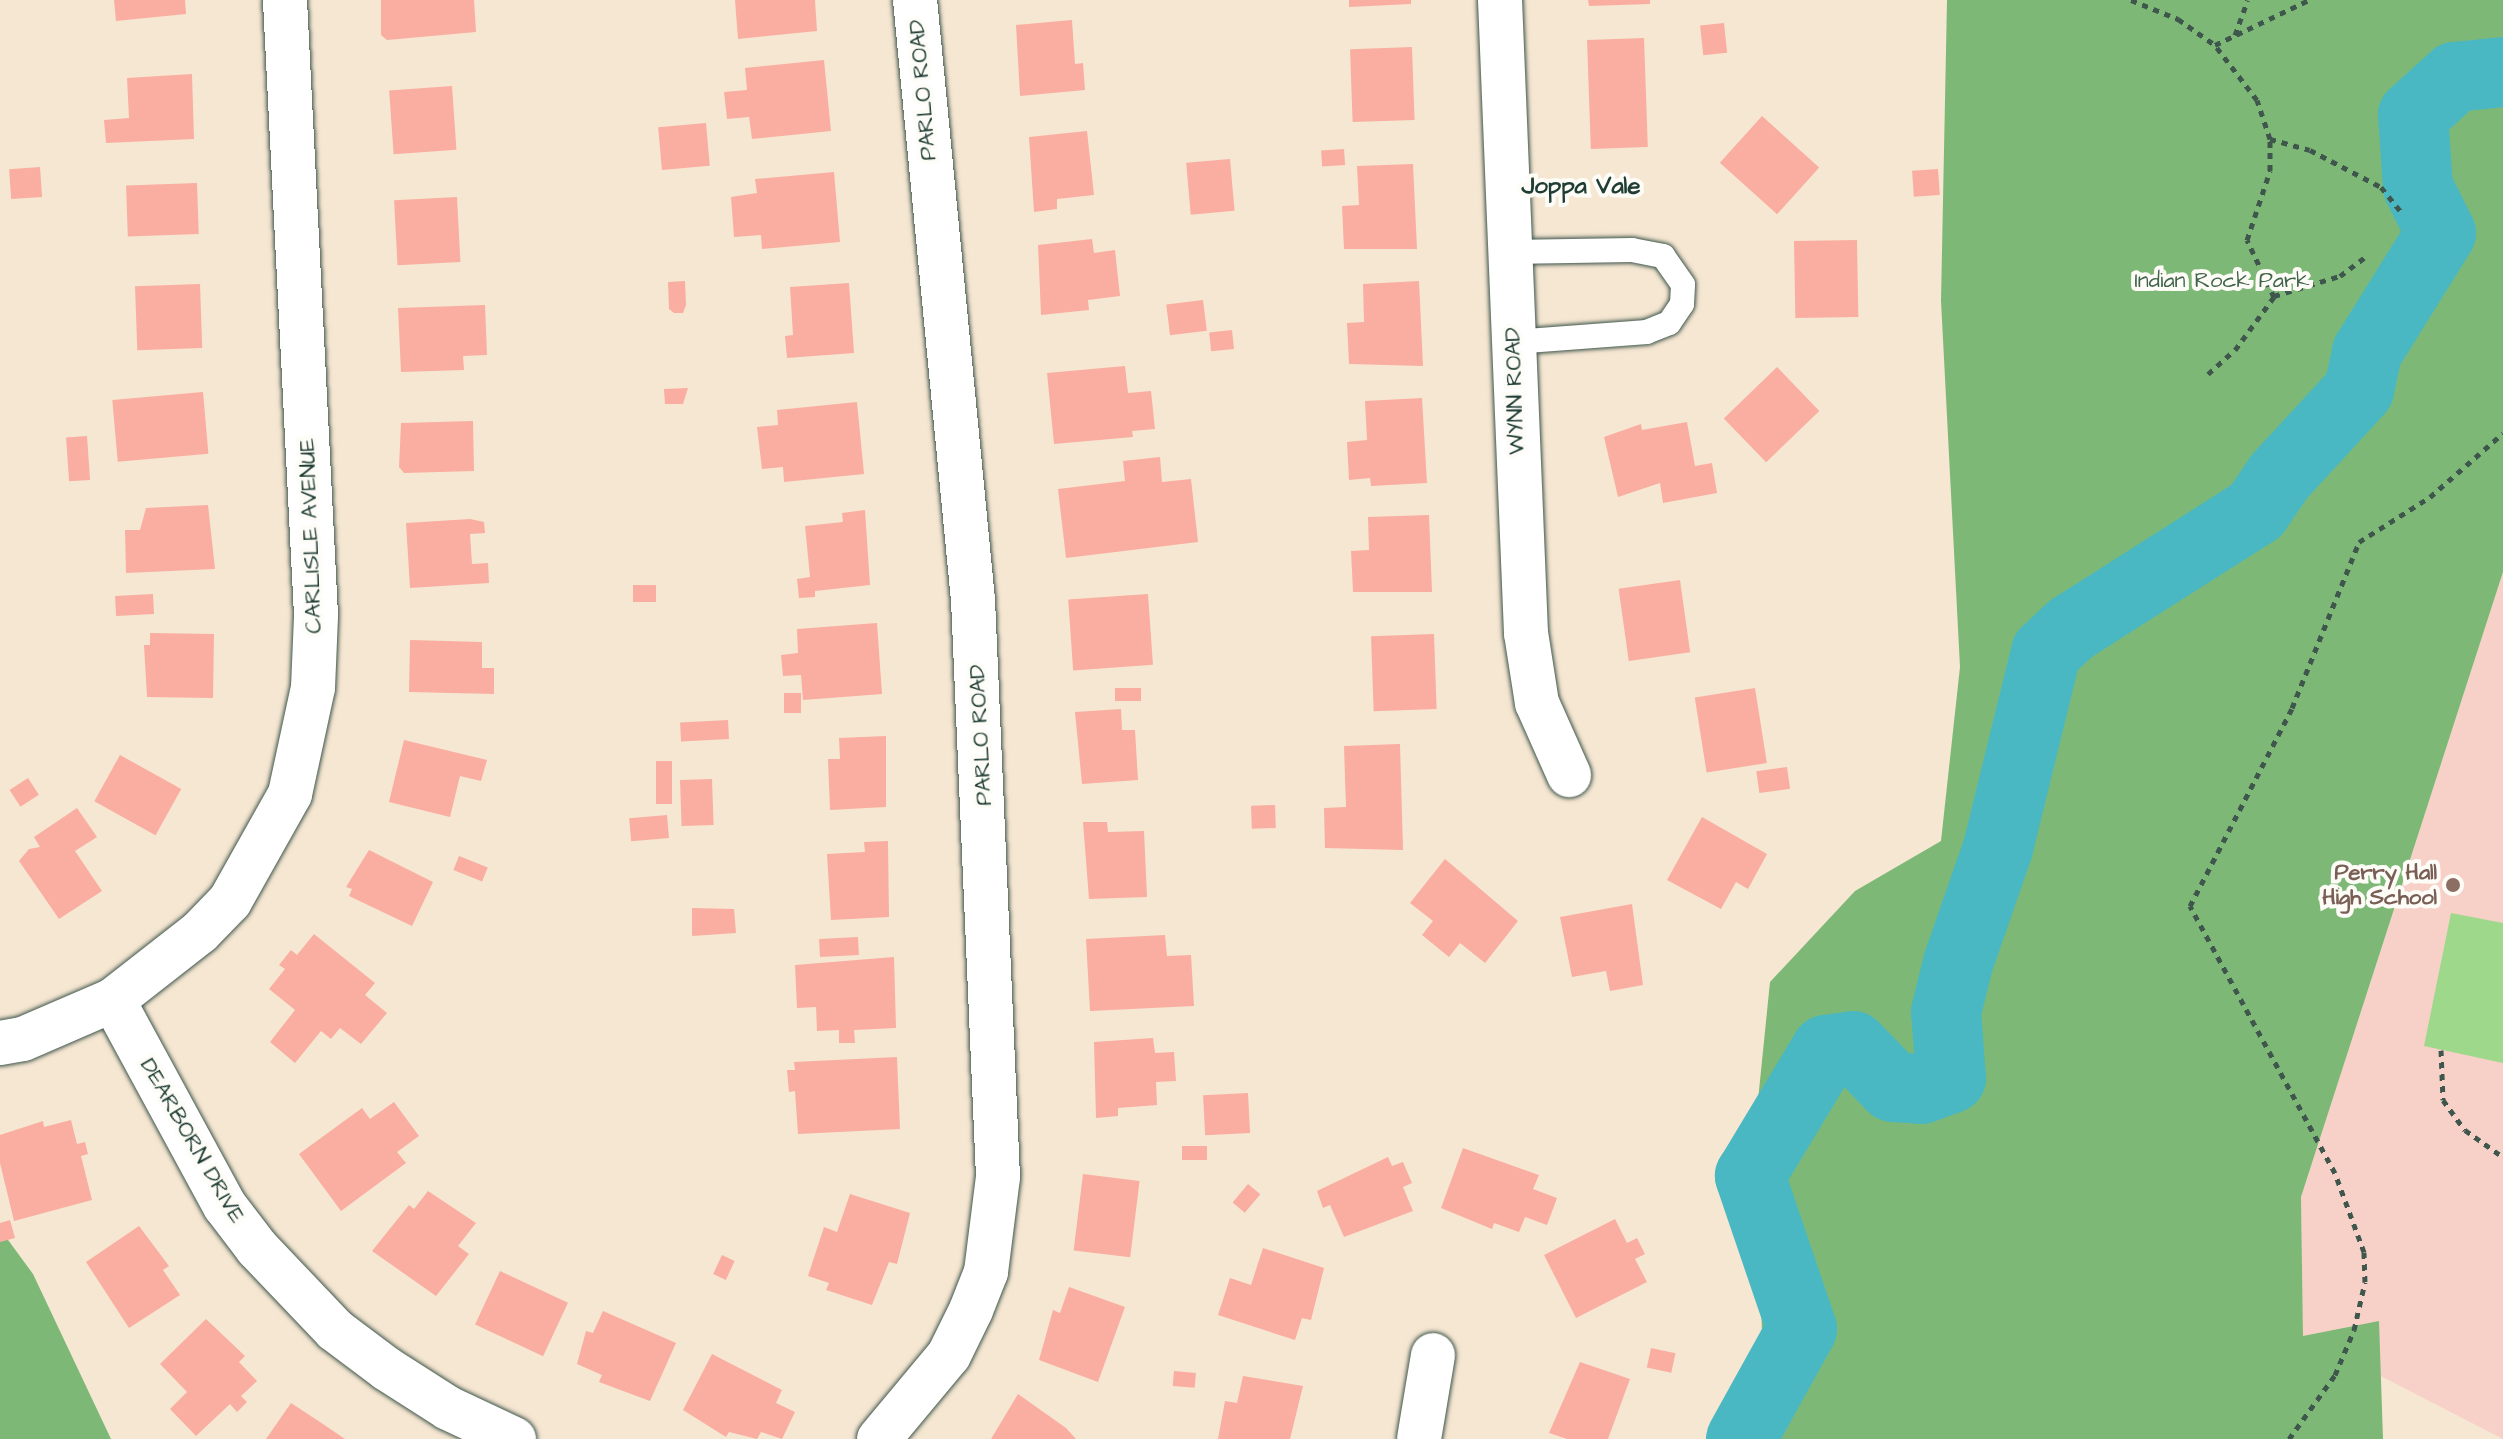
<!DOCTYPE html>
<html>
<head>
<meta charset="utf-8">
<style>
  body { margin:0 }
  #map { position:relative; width:2503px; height:1439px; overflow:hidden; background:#f6e7d2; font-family:"Architects Daughter",sans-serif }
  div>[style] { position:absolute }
  .built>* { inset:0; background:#f7d1c8 }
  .green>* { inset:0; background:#9ed88b }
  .forest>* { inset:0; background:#7eb877 }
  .river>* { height:70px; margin:-35px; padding:0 35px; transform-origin:35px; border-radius:35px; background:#49b8c2 }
  .building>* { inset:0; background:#f9aea1; transform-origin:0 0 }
  .path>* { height:5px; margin-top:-2.5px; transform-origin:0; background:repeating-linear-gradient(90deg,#3f564c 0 6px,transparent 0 12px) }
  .roads { filter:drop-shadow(0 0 2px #3f564c) drop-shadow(0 0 2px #3f564c) }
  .service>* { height:24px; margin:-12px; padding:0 12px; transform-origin:12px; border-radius:12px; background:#fff }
  .minor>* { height:44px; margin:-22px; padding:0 22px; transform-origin:22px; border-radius:22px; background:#fff }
  .dots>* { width:22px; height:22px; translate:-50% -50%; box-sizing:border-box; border:4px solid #fdfcf7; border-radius:50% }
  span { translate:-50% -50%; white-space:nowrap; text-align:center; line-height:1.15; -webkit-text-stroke:8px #fdfcf7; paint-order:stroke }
  .street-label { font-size:22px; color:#1f3d34 }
  .park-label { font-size:22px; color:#3f644a }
  .education-label { font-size:22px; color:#785e54; font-weight:700 }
  .right { translate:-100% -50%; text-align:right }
  .neighbourhood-label { font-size:24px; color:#1f3d34; font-weight:700 }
</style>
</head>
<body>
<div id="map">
  <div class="built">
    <i style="clip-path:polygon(2503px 572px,2503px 1439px,2303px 1336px,2301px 1197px)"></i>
  </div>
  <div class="green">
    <i style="clip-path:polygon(2451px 913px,2503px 923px,2503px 1063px,2424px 1046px)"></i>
  </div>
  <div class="forest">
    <i style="clip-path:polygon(1947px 0,2503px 0,2503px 572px,2301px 1197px,2303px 1336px,2379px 1321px,2383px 1439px,1739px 1439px,1763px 1370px,1756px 1120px,1770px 982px,1855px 891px,1941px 841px,1960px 667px,1941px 301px)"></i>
    <i style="clip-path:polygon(0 1229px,33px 1274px,111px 1439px,0 1439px)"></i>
  </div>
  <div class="river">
    <i style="left:1741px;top:1439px;width:126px;rotate:-61deg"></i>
    <i style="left:1802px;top:1329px;width:162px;rotate:-108.8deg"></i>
    <i style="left:1750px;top:1176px;width:147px;rotate:-58.9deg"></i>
    <i style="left:1826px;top:1050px;width:27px;rotate:-8deg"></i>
    <i style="left:1853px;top:1046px;width:57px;rotate:45.7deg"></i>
    <i style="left:1893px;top:1087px;width:28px;rotate:4deg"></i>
    <i style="left:1921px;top:1089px;width:32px;rotate:-20deg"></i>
    <i style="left:1951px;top:1078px;width:66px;rotate:-94.3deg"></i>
    <i style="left:1946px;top:1012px;width:50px;rotate:-76.2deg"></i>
    <i style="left:1958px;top:963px;width:122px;rotate:-70.8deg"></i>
    <i style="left:1998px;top:848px;width:202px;rotate:-76.2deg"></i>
    <i style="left:2046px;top:652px;width:35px;rotate:-43deg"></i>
    <i style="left:2072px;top:628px;width:218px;rotate:-32.5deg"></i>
    <i style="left:2256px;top:511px;width:41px;rotate:-55.9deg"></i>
    <i style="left:2279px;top:477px;width:118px;rotate:-47.4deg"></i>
    <i style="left:2359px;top:390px;width:39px;rotate:-78deg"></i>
    <i style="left:2367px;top:352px;width:140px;rotate:-58.1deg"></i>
    <i style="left:2441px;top:233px;width:51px;rotate:-116.6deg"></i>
    <i style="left:2418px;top:187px;width:72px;rotate:-94deg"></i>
    <i style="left:2413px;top:115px;width:57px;rotate:-42.1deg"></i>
    <i style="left:2455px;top:77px;width:48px;rotate:-5.9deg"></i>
  </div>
  <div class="building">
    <i style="clip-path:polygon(114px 0,185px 0,186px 14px,116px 21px)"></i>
    <i style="clip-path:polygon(381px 0,474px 0,476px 32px,387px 40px,381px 35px)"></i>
    <i style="clip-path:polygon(735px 0,815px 0,817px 31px,738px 39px)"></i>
    <i style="clip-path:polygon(1349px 0,1411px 0,1411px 4px,1349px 7px)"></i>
    <i style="clip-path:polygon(1588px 0,1650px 0,1650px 4px,1589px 6px)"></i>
    <i style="clip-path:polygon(1072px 20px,1075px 64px,1083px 63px,1085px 90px,1020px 96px,1016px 25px)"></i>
    <i style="left:1724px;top:23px;width:30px;height:24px;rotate:84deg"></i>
    <i style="left:1644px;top:38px;width:109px;height:57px;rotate:88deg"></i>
    <i style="left:1412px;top:47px;width:73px;height:62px;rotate:88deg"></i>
    <i style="clip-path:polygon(824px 60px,831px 131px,752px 139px,749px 117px,727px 119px,724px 92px,747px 90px,745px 68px)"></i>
    <i style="clip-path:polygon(192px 74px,194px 139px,106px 143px,104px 120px,129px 118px,127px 78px)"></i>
    <i style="left:452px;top:86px;width:64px;height:63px;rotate:86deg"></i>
    <i style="left:1762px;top:116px;width:77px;height:63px;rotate:42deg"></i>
    <i style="left:706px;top:123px;width:43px;height:48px;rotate:85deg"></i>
    <i style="clip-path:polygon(1087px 131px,1094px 195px,1057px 199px,1057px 209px,1034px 212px,1029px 137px)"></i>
    <i style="left:1344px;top:149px;width:16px;height:23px;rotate:86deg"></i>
    <i style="left:1230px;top:159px;width:52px;height:44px;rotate:85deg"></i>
    <i style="clip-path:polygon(1413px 164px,1417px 249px,1344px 249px,1342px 206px,1359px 205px,1357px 166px)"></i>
    <i style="left:40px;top:167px;width:30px;height:31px;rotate:86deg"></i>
    <i style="left:1938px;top:169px;width:26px;height:26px;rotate:86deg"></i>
    <i style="clip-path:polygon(834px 172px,840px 242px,762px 249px,761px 235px,734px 237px,731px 197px,757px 193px,755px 179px)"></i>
    <i style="left:197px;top:183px;width:51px;height:71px;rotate:88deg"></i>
    <i style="left:457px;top:197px;width:65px;height:63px;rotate:87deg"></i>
    <i style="clip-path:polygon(1092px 239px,1094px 253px,1115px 250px,1120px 296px,1088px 300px,1089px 310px,1041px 315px,1038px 245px)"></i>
    <i style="left:1857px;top:240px;width:77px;height:63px;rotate:89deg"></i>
    <i style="clip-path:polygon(685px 281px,686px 305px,683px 313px,674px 313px,669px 309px,668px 282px)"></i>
    <i style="clip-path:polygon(1419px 281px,1423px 366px,1349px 364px,1347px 323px,1364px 322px,1363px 284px)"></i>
    <i style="clip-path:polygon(849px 283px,854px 353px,787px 358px,785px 336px,793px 335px,790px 287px)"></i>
    <i style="left:200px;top:284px;width:64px;height:65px;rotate:88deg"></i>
    <i style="left:1203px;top:300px;width:31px;height:37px;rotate:83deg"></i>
    <i style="clip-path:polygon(485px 305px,487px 355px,463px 356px,464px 370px,401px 372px,398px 308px)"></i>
    <i style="left:1232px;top:330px;width:19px;height:23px;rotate:84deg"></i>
    <i style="clip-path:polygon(1125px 366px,1128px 393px,1151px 391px,1155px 429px,1132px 431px,1133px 437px,1054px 444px,1047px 373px)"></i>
    <i style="left:1777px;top:367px;width:61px;height:74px;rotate:46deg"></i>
    <i style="clip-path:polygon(688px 388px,683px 404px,665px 404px,664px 389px)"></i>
    <i style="left:203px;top:392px;width:62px;height:91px;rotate:85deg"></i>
    <i style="clip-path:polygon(1422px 398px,1427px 483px,1371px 486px,1370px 478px,1349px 480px,1347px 442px,1367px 440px,1365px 401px)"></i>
    <i style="clip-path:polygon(857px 402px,864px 474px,784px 482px,783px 467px,762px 469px,757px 427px,778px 425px,777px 410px)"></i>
    <i style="clip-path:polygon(473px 421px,474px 471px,404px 473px,399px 467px,401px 423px)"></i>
    <i style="clip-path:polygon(1687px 422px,1695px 466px,1712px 463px,1717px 493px,1663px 503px,1660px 483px,1618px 497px,1604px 437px,1641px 424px,1642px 430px)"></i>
    <i style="left:87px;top:436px;width:44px;height:21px;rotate:86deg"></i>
    <i style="clip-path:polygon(1160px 457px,1162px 482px,1191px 479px,1198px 542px,1066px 558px,1058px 489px,1125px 481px,1123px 461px)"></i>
    <i style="clip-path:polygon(208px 505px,215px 569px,126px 573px,125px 530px,140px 530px,146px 508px)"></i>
    <i style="clip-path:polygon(865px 510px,870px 585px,815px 591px,815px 597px,799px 598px,797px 579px,810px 577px,805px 526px,843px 522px,842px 513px)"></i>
    <i style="clip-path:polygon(1429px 515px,1432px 592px,1353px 592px,1351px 551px,1369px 550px,1368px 517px)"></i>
    <i style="clip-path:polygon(470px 519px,484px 522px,485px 533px,470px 534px,472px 564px,488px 563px,489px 583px,410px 588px,406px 523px)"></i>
    <i style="left:1680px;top:580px;width:73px;height:62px;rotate:82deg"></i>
    <i style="left:656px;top:585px;width:17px;height:23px;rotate:90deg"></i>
    <i style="left:153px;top:594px;width:20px;height:38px;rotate:87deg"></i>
    <i style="left:1148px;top:594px;width:71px;height:80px;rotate:86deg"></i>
    <i style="clip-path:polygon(877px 623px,882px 694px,803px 700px,801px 675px,783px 676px,781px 655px,798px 653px,797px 629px)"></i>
    <i style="clip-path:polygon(150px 633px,214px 634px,213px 698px,147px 697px,144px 645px,150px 645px)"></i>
    <i style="left:1434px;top:634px;width:75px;height:63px;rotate:88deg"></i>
    <i style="clip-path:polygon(410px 640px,482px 642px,482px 668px,494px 668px,494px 694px,409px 692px)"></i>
    <i style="left:1141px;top:688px;width:13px;height:26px;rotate:90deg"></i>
    <i style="left:1755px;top:688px;width:76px;height:61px;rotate:81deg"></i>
    <i style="left:784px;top:693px;width:17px;height:20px"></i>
    <i style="clip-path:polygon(1121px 709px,1122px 730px,1135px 730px,1138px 780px,1082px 784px,1075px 712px)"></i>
    <i style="left:728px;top:720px;width:19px;height:48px;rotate:87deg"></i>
    <i style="clip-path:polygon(886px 736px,886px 807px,830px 810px,828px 759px,840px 759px,839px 738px)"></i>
    <i style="clip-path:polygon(404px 740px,487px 760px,481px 781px,460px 776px,450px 817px,389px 802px)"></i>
    <i style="clip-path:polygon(1400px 744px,1403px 850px,1325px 848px,1324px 808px,1346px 807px,1344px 746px)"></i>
    <i style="left:120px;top:755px;width:70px;height:53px;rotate:29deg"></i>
    <i style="left:656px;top:761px;width:16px;height:43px"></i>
    <i style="left:1787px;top:767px;width:22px;height:31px;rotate:82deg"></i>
    <i style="left:28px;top:778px;width:20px;height:22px;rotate:57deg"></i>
    <i style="left:712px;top:779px;width:46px;height:32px;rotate:88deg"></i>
    <i style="left:1275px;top:805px;width:23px;height:24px;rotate:88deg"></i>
    <i style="clip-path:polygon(77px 808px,97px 837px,75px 851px,102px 891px,59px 919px,19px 861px,29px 849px,40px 847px,34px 837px)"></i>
    <i style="left:667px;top:815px;width:23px;height:38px;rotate:85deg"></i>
    <i style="clip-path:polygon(1702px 817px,1767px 854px,1748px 889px,1736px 882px,1721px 909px,1667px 880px)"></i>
    <i style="clip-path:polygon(1083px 822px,1107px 822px,1108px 832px,1144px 831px,1147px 897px,1089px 899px)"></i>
    <i style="clip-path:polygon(888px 841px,889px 917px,831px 920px,827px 854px,865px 852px,864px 842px)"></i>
    <i style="clip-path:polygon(369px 850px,433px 882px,412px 926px,349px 896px,352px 889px,346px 887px)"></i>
    <i style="left:459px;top:856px;width:31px;height:15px;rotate:22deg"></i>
    <i style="clip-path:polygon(1445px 859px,1518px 921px,1485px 963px,1460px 943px,1449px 957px,1422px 935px,1433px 921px,1410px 903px)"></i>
    <i style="clip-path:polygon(1632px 904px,1643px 985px,1610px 991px,1606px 971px,1572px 977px,1560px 917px)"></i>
    <i style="clip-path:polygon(692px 908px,734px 909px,736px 933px,692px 936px)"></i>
    <i style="clip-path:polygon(314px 934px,375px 983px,365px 995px,387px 1013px,361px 1044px,340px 1028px,331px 1039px,321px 1031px,295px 1063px,270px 1042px,295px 1010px,269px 989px,285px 969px,279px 965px,291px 950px,297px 955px)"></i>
    <i style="clip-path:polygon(1165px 935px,1167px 956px,1191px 955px,1194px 1006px,1090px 1011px,1086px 939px)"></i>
    <i style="left:858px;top:937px;width:18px;height:39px;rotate:87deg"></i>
    <i style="clip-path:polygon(894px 957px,896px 1028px,854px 1030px,855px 1043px,839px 1043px,839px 1030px,817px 1031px,816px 1007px,797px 1008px,795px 965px)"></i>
    <i style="clip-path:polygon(1153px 1038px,1155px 1053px,1174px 1052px,1176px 1081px,1156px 1082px,1157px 1105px,1118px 1108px,1118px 1116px,1096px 1118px,1094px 1042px)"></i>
    <i style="clip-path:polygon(897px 1057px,900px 1129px,798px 1134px,795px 1091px,789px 1092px,787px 1070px,795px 1070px,794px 1062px)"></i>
    <i style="left:1248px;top:1093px;width:40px;height:45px;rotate:87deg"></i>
    <i style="clip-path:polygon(394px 1102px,419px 1136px,397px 1152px,406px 1163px,341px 1211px,299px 1154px,362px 1108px,370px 1119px)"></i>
    <i style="clip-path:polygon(71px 1120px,77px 1144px,85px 1142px,88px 1154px,81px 1156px,92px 1200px,14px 1221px,0 1163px,0 1135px,43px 1121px,44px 1127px)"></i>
    <i style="left:1207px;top:1146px;width:14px;height:25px;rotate:90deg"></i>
    <i style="clip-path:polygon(1463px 1148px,1539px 1175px,1533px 1189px,1557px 1198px,1547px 1225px,1525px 1217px,1519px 1232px,1494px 1223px,1492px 1229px,1441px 1208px)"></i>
    <i style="clip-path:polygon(1388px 1157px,1392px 1166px,1403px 1162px,1412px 1183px,1403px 1187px,1413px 1211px,1344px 1237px,1330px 1205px,1323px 1208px,1317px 1191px)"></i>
    <i style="left:1083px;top:1174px;width:57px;height:77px;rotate:7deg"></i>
    <i style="left:1248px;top:1184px;width:16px;height:24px;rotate:40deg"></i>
    <i style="clip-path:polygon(428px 1191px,476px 1223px,458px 1246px,469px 1254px,436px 1296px,372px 1251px,409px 1205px,414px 1209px)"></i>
    <i style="clip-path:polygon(850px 1194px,910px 1213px,897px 1264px,889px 1262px,872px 1305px,826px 1290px,829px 1283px,808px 1276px,824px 1227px,837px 1232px)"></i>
    <i style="clip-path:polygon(1615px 1219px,1627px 1243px,1637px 1238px,1645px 1254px,1635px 1259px,1647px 1282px,1576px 1318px,1544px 1255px)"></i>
    <i style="clip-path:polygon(10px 1220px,15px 1238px,0 1242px,0 1223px)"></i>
    <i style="clip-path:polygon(139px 1226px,169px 1266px,163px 1270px,180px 1295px,129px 1328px,86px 1262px)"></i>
    <i style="clip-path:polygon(1263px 1248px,1324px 1268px,1311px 1320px,1302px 1318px,1295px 1340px,1218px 1315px,1230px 1278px,1251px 1285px)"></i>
    <i style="left:722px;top:1255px;width:14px;height:21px;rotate:25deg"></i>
    <i style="left:500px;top:1271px;width:75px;height:59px;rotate:25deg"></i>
    <i style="clip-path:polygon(1069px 1287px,1125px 1307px,1098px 1382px,1039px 1360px,1053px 1310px,1060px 1313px)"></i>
    <i style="clip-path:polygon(603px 1311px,676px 1343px,650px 1401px,599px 1382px,602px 1375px,577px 1364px,586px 1331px,593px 1333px)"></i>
    <i style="clip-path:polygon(206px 1319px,245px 1356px,239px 1362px,257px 1381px,241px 1396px,247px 1402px,237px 1412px,230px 1404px,196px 1436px,170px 1409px,187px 1392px,160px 1364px)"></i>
    <i style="left:1651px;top:1348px;width:25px;height:20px;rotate:12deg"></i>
    <i style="clip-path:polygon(712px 1354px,782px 1390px,776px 1403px,795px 1412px,782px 1439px,761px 1432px,757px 1439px,729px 1432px,726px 1437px,683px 1410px)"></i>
    <i style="clip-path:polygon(1580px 1362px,1630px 1379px,1608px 1439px,1567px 1439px,1549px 1433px)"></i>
    <i style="left:1174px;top:1371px;width:22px;height:15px;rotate:5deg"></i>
    <i style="clip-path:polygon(1243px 1376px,1303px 1386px,1290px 1439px,1218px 1439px,1225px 1401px,1237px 1403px)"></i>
    <i style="clip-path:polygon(1018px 1394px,1066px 1428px,1076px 1439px,991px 1439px)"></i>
    <i style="clip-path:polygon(291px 1403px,320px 1422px,345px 1439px,266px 1439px)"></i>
  </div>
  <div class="path">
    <i style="left:2131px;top:0;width:51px;rotate:22deg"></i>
    <i style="left:2178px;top:19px;width:45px;rotate:35.1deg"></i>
    <i style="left:2235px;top:35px;width:37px;rotate:-70deg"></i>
    <i style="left:2270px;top:139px;width:41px;rotate:15.4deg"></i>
    <i style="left:2310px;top:150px;width:80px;rotate:27.5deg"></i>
    <i style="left:2381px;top:187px;width:35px;rotate:51deg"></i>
    <i style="left:2274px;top:296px;width:69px;rotate:-16.9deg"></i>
    <i style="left:2340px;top:276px;width:34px;rotate:-37deg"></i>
    <i style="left:2208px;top:374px;width:36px;rotate:-42deg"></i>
    <i style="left:2235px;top:350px;width:66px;rotate:-53.7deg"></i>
    <i style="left:2274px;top:297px;width:63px;rotate:-115.3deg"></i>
    <i style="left:2247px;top:240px;width:73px;rotate:-71.6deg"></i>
    <i style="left:2270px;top:171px;width:32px;rotate:-90deg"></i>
    <i style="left:2270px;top:139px;width:41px;rotate:-108.4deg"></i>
    <i style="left:2257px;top:100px;width:69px;rotate:-127.4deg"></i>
    <i style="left:2215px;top:45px;width:104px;rotate:-25.6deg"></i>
    <i style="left:2441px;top:1050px;width:50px;rotate:87.7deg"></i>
    <i style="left:2443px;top:1100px;width:37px;rotate:54deg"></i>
    <i style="left:2465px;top:1130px;width:47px;rotate:35.4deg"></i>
    <i style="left:2289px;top:1439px;width:79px;rotate:-54.3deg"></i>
    <i style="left:2335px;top:1375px;width:49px;rotate:-67.1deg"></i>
    <i style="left:2354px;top:1330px;width:49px;rotate:-77.1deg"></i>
    <i style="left:2365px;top:1282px;width:30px;rotate:-92deg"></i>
    <i style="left:2364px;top:1252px;width:84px;rotate:-110.2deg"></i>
    <i style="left:2335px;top:1173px;width:304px;rotate:-118.5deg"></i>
    <i style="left:2190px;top:906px;width:223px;rotate:-62.7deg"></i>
    <i style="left:2292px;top:708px;width:179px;rotate:-68deg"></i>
    <i style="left:2359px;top:542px;width:84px;rotate:-32.4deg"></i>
    <i style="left:2430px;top:497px;width:97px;rotate:-41.2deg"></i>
  </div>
  <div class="roads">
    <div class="service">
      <i style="left:1509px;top:252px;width:123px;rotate:-0.9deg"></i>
      <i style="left:1632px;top:250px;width:32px;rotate:11deg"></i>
      <i style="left:1663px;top:256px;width:35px;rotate:55deg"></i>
      <i style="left:1683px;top:285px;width:19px;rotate:93deg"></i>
      <i style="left:1682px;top:304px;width:23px;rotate:124deg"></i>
      <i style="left:1669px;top:323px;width:24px;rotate:158deg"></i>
      <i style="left:1647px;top:332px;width:134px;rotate:175.7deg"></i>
    </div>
    <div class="minor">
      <i style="left:1500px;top:0;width:634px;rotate:87.65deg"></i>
      <i style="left:1526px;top:633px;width:71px;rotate:81.1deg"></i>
      <i style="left:1537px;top:703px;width:79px;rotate:66deg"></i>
      <i style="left:113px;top:1000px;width:234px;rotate:61.5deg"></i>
      <i style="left:225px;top:1206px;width:53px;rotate:52.7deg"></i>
      <i style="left:257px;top:1248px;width:113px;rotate:46.4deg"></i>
      <i style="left:335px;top:1330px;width:65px;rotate:36.9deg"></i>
      <i style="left:387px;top:1369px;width:72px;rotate:32.6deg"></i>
      <i style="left:448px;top:1408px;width:73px;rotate:25.2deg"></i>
      <i style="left:0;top:1043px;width:23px;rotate:-10deg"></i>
      <i style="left:23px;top:1039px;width:98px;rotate:-23.4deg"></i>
      <i style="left:113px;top:1000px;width:110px;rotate:-38deg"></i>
      <i style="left:200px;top:932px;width:43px;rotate:-45.9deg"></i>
      <i style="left:230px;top:901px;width:123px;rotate:-60.7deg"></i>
      <i style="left:290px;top:794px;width:108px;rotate:-77.8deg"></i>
      <i style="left:313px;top:688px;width:73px;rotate:-87.6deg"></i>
      <i style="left:316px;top:615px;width:616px;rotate:-92.89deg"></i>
      <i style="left:879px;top:1439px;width:109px;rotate:-50.2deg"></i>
      <i style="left:949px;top:1355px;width:50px;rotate:-63.9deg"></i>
      <i style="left:971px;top:1310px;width:41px;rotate:-68.5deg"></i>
      <i style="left:986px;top:1272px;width:96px;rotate:-82.8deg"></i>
      <i style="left:998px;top:1177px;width:578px;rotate:-92.48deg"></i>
      <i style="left:973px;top:600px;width:603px;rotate:-95.52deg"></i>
      <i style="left:1419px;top:1439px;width:85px;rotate:-80.5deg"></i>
    </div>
  </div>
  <div class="dots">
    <i style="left:2453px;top:885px;background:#8d6e63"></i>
  </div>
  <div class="street-label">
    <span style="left:923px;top:90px;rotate:-95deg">PARLO ROAD</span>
    <span style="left:1515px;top:391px;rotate:-92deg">WYNN ROAD</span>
    <span style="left:311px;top:536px;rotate:-92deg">CARLISLE AVENUE</span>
    <span style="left:981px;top:735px;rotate:-93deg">PARLO ROAD</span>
    <span style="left:192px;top:1141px;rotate:60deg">DEARBORN DRIVE</span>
  </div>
  <div class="park-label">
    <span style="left:2222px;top:281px">Indian Rock Park</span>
  </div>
  <div class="education-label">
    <span class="right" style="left:2437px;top:885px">Perry Hall<br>High School</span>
  </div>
  <div class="neighbourhood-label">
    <span style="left:1581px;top:187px">Joppa Vale</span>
  </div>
</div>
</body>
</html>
